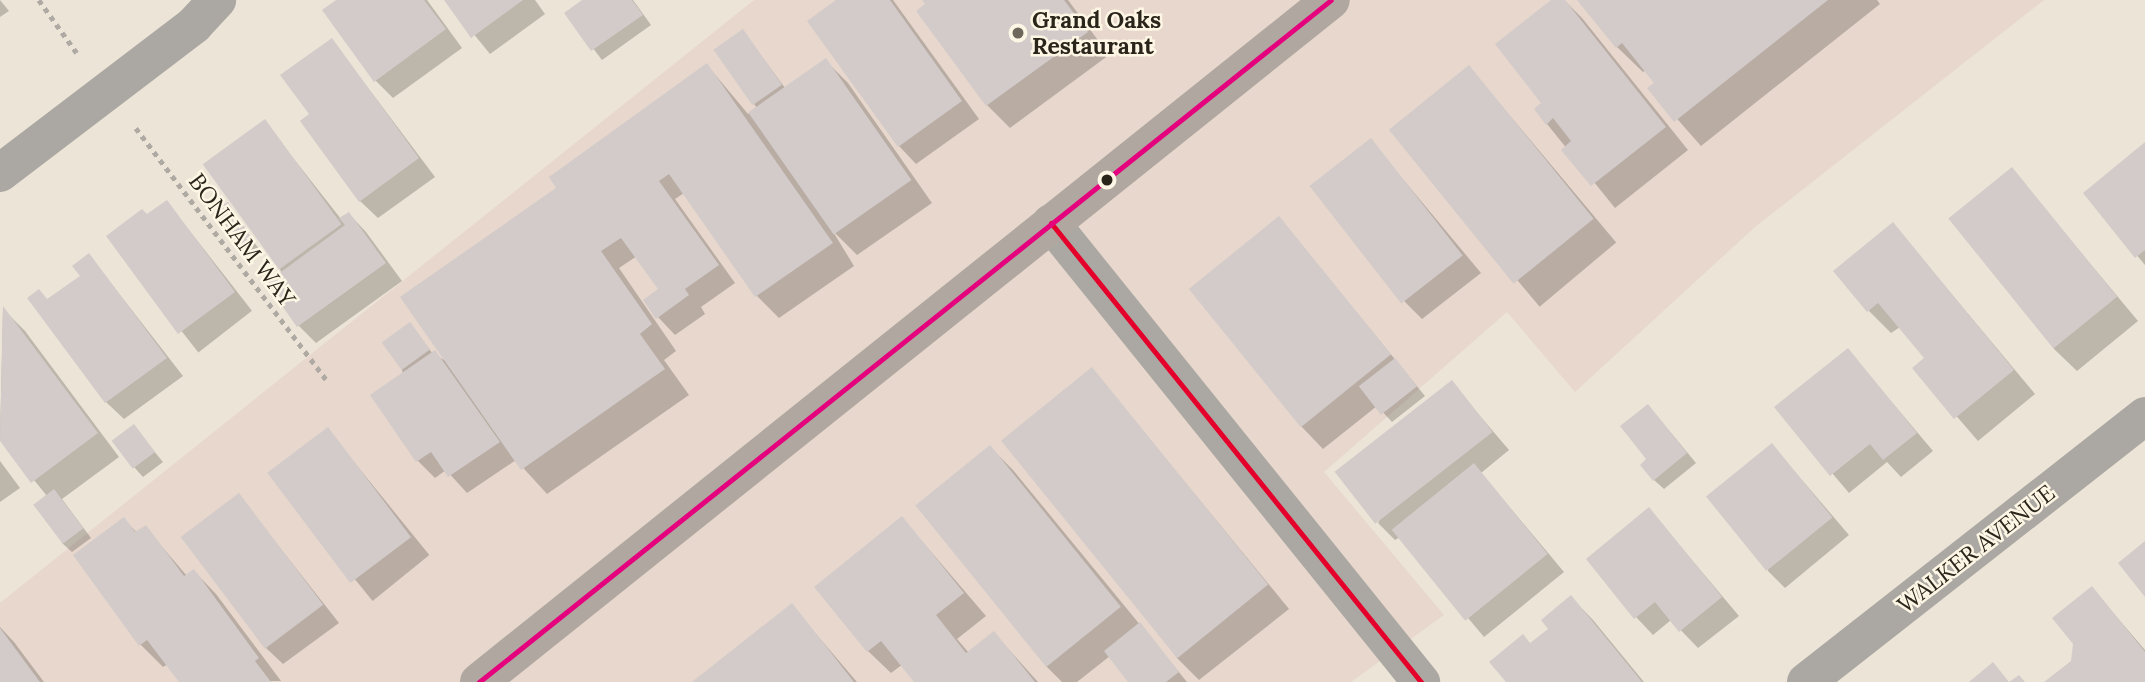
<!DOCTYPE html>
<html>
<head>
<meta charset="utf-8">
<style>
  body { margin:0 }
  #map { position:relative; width:2145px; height:682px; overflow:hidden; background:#ece4d6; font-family:Lora,serif }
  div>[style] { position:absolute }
  .commercial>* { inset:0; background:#e7d7cc }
  .shadow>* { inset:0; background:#0003; transform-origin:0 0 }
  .building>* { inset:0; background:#d2cbca; transform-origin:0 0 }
  .path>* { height:4.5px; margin-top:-2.25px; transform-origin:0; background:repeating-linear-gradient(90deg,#afa9a3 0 5px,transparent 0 10px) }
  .minor>* { height:38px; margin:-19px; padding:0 19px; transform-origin:19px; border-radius:19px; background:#aba8a3 }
  .major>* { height:38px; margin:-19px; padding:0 19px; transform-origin:19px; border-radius:19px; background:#b0a8a0 }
  .bus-1>* { height:5px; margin:-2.5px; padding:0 2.5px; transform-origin:2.5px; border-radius:2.5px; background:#e4002b }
  .bus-2>* { height:5px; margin:-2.5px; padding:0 2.5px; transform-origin:2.5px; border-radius:2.5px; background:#e5007d }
  .dots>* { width:19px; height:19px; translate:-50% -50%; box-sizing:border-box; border:4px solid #fef6e5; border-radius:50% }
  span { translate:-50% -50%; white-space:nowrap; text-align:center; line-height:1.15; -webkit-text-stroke:5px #fef6e5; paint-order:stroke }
  .poi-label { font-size:23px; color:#2a251b; font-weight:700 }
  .left { translate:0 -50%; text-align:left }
  .street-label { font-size:23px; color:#2a251b }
</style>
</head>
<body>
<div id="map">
  <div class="commercial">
    <i style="clip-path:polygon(754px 0,2044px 0,1755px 227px,1575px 392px,1507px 312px,1324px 472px,1444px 615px,1351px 682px,0 682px,0 603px)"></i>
  </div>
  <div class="shadow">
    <i style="clip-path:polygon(0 0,9px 11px,0 17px)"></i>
    <i style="clip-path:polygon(339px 0,427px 0,462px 48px,393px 98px,375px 80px)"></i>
    <i style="clip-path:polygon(446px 0,535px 0,545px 14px,490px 54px)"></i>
    <i style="clip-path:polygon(585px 0,633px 0,651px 25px,602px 60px,566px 13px)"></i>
    <i style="clip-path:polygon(839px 0,893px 0,979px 119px,916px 164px,899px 146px,810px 21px)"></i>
    <i style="clip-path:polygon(924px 0,1068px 0,1109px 55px,1010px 128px,987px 105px)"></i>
    <i style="clip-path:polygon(1554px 0,1564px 0,1582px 18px,1688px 150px,1615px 208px,1547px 124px,1544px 103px)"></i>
    <i style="clip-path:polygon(1579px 0,1877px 0,1880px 4px,1701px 146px,1650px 88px,1656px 83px,1646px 70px,1643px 72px,1617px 47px)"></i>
    <i style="clip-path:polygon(743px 31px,785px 88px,825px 60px,848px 83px,932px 203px,857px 255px,832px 230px,854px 266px,779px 318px,757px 296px,684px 193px,675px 199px,735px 283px,701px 307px,705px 314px,675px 335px,658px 317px,661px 289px,637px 256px,619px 268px,676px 351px,664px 360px,689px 395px,547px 494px,516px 460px,467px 493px,446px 470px,435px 478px,417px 460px,402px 369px,410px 325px,433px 354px,448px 362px,562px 196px,551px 177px,707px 65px,748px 114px,757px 108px,715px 50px)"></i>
    <i style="clip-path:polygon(332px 40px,435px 177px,378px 218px,360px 201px,312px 115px)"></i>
    <i style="left:1469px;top:67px;width:229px;height:100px;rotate:50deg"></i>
    <i style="clip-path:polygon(264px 121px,341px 219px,349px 214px,366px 232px,402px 281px,316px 343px,299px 326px,280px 269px)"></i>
    <i style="clip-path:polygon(1371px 141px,1481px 273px,1422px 319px,1405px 302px)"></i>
    <i style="clip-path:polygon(2145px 144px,2145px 265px,2085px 193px)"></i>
    <i style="clip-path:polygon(2012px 170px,2138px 321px,2077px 371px,2054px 349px)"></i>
    <i style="left:167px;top:202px;width:138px;height:68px;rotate:52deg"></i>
    <i style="left:227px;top:205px;width:57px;height:14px;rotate:54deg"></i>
    <i style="clip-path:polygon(1279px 218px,1425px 396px,1392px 422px,1377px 406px,1323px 449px,1301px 426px)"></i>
    <i style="clip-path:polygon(1893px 224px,2035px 394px,1978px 441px,1915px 368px,1926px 359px,1900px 327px,1891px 333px,1869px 311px)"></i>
    <i style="clip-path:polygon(89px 255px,183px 376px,124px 419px,106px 402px,48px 301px,82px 276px)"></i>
    <i style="clip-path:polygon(3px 309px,25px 331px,119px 457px,62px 499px,91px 538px,72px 552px,62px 543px,47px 496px,0 438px)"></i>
    <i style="clip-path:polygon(1848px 350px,1933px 451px,1901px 477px,1887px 462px,1849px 493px,1777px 408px)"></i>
    <i style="clip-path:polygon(1092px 369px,1289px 609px,1199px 680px,1176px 657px)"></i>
    <i style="clip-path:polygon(1451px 382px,1509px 450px,1481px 473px,1564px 572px,1484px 637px,1400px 537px,1395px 540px,1378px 523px)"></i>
    <i style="clip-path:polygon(1657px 416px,1696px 463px,1664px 489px,1654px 480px)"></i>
    <i style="clip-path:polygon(134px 427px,163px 462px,143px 477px,134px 467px)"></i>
    <i style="left:328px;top:430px;width:161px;height:73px;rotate:51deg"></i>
    <i style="clip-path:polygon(1772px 445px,1849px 535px,1785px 588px,1768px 571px)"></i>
    <i style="clip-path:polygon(990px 447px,1013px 470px,1187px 682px,1130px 682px,1110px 656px,1077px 682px,1062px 682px,1046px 666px)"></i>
    <i style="clip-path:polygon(0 461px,20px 488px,0 502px)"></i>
    <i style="clip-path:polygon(239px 496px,339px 623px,283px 664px,265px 647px)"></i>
    <i style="clip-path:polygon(1649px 509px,1739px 616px,1698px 648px,1671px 620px,1653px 635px,1636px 617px)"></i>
    <i style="clip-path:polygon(902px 518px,986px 616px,957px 639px,969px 653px,994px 633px,1038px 682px,917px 682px,903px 664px,891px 673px,868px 651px)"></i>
    <i style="clip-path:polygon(124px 519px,137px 533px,145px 527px,187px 576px,194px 571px,216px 594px,281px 681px,181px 682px,168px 664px,163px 667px,141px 645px,75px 555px)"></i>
    <i style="clip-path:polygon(2092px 588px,2145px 650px,2145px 682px,2047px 682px,2072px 662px)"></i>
    <i style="clip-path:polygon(1571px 597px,1593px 620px,1644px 682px,1508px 682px,1531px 645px,1550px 629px)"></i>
    <i style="clip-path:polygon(792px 606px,857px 682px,695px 682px)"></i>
    <i style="clip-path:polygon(0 627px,14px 642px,44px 682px,0 682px)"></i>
  </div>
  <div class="building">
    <i style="clip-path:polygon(336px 0,424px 0,446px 29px,374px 82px,322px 10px)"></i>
    <i style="clip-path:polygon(444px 0,523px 0,471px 38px)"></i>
    <i style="clip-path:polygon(582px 0,632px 0,643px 15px,591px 51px,564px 13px)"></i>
    <i style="clip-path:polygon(836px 0,890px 0,962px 101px,898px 147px,807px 21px)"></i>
    <i style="clip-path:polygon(922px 0,1064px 0,1088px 32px,986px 106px,916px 11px,925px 4px)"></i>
    <i style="clip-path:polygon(1551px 0,1565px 0,1666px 127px,1591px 186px,1561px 150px,1571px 141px,1553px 118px,1546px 125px,1534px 109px,1541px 103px,1495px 44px)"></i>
    <i style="clip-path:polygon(1577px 0,1828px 0,1674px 122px,1647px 88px,1654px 83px,1622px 43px,1616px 48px)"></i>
    <i style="left:743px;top:29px;width:68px;height:36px;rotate:55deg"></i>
    <i style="clip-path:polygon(332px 38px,419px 158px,359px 202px,300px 121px,309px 114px,280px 75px)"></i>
    <i style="left:826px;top:58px;width:149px;height:95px;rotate:55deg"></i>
    <i style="clip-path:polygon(707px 63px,833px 243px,755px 297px,669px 174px,659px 181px,719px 265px,685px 289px,689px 295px,656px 319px,643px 300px,658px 289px,621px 238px,601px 251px,652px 324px,640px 334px,665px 369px,521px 470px,400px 297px,556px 188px,549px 177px)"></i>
    <i style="left:1469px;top:65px;width:198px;height:103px;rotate:51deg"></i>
    <i style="left:265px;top:119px;width:130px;height:77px;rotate:54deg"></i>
    <i style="left:1371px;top:138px;width:149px;height:78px;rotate:52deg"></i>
    <i style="clip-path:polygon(2145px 142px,2145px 250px,2135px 258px,2083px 193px)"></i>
    <i style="left:2012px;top:167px;width:167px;height:82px;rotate:51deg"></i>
    <i style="clip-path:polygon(167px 200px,235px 292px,178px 334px,106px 236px,142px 209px,147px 214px)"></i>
    <i style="left:228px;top:202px;width:46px;height:18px;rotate:57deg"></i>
    <i style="clip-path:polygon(349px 212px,386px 263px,297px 327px,266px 283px,345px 225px,339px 218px)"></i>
    <i style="left:1279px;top:216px;width:178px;height:116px;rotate:51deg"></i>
    <i style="clip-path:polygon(1893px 222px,2014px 370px,1954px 419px,1912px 368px,1924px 358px,1878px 303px,1867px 312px,1833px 271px)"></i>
    <i style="clip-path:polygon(89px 253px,167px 358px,105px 403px,27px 298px,39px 289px,47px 299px,80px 276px,72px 266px)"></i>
    <i style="clip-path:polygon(3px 306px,98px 433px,31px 483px,0 441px)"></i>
    <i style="left:410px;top:322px;width:34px;height:35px;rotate:54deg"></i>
    <i style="clip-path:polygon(1848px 348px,1917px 433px,1883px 460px,1870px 444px,1830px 476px,1774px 407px)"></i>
    <i style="clip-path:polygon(435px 350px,500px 442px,448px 477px,431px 452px,416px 462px,370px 395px)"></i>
    <i style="left:1395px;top:358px;width:36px;height:46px;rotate:52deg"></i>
    <i style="left:1092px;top:367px;width:280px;height:117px;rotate:51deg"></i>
    <i style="left:1452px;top:380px;width:66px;height:149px;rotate:52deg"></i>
    <i style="clip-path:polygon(1648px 404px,1687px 453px,1653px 481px,1640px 465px,1646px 459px,1620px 426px)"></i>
    <i style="left:134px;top:424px;width:35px;height:28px;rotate:53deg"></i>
    <i style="left:328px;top:427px;width:138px;height:76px;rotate:53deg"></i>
    <i style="left:1772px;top:443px;width:96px;height:85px;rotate:51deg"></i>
    <i style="left:990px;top:445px;width:208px;height:96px;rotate:51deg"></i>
    <i style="left:1474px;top:463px;width:117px;height:106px;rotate:51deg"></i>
    <i style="left:54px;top:489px;width:49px;height:26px;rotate:53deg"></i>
    <i style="left:239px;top:493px;width:140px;height:73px;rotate:53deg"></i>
    <i style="clip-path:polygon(1649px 507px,1722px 597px,1679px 632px,1655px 602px,1634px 619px,1586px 559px)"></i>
    <i style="clip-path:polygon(902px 516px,964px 593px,936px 615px,966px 653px,994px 631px,1035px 682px,914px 682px,881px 641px,867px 652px,814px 587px)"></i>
    <i style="clip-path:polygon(124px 517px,135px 532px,146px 525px,184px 576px,194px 569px,259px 658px,255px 661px,271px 682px,179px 682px,147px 640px,139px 646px,73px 555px)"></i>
    <i style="clip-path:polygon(2145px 541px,2145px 597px,2118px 563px)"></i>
    <i style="clip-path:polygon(2092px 586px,2145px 652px,2145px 682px,2044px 682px,2071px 661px,2073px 644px,2052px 618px)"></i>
    <i style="clip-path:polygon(1571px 595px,1642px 682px,1506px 682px,1489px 662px,1523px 634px,1530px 643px,1548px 629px,1541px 620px)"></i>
    <i style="clip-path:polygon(792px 603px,854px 682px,692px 682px)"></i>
    <i style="clip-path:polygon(1140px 622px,1179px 672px,1166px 682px,1128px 682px,1104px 651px)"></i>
    <i style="clip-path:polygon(0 628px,40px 682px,0 682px)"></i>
    <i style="clip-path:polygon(1993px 662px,2009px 682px,2019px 675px,2025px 682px,1969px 682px)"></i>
  </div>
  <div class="path">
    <i style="left:39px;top:0;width:65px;rotate:54.4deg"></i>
    <i style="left:136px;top:128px;width:317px;rotate:52.9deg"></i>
  </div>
  <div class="minor">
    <i style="left:0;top:173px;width:244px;rotate:-37.3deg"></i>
    <i style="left:194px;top:25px;width:34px;rotate:-47deg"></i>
    <i style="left:1051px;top:223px;width:590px;rotate:51.13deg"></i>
    <i style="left:1806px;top:682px;width:431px;rotate:-38.1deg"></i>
  </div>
  <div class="major">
    <i style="left:479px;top:682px;width:1091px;rotate:-38.68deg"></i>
  </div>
  <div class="bus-1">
    <i style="left:1051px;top:223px;width:590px;rotate:51.13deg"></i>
  </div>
  <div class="bus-2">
    <i style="left:479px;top:682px;width:1091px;rotate:-38.68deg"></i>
  </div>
  <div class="dots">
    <i style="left:1018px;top:33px;background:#6e685c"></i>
    <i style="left:1107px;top:180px;background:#2a251b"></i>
  </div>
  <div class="poi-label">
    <span class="left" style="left:1032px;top:33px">Grand Oaks<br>Restaurant</span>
  </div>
  <div class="street-label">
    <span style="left:242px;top:240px;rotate:53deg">BONHAM WAY</span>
    <span style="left:1976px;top:549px;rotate:-38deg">WALKER AVENUE</span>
  </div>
</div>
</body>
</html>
